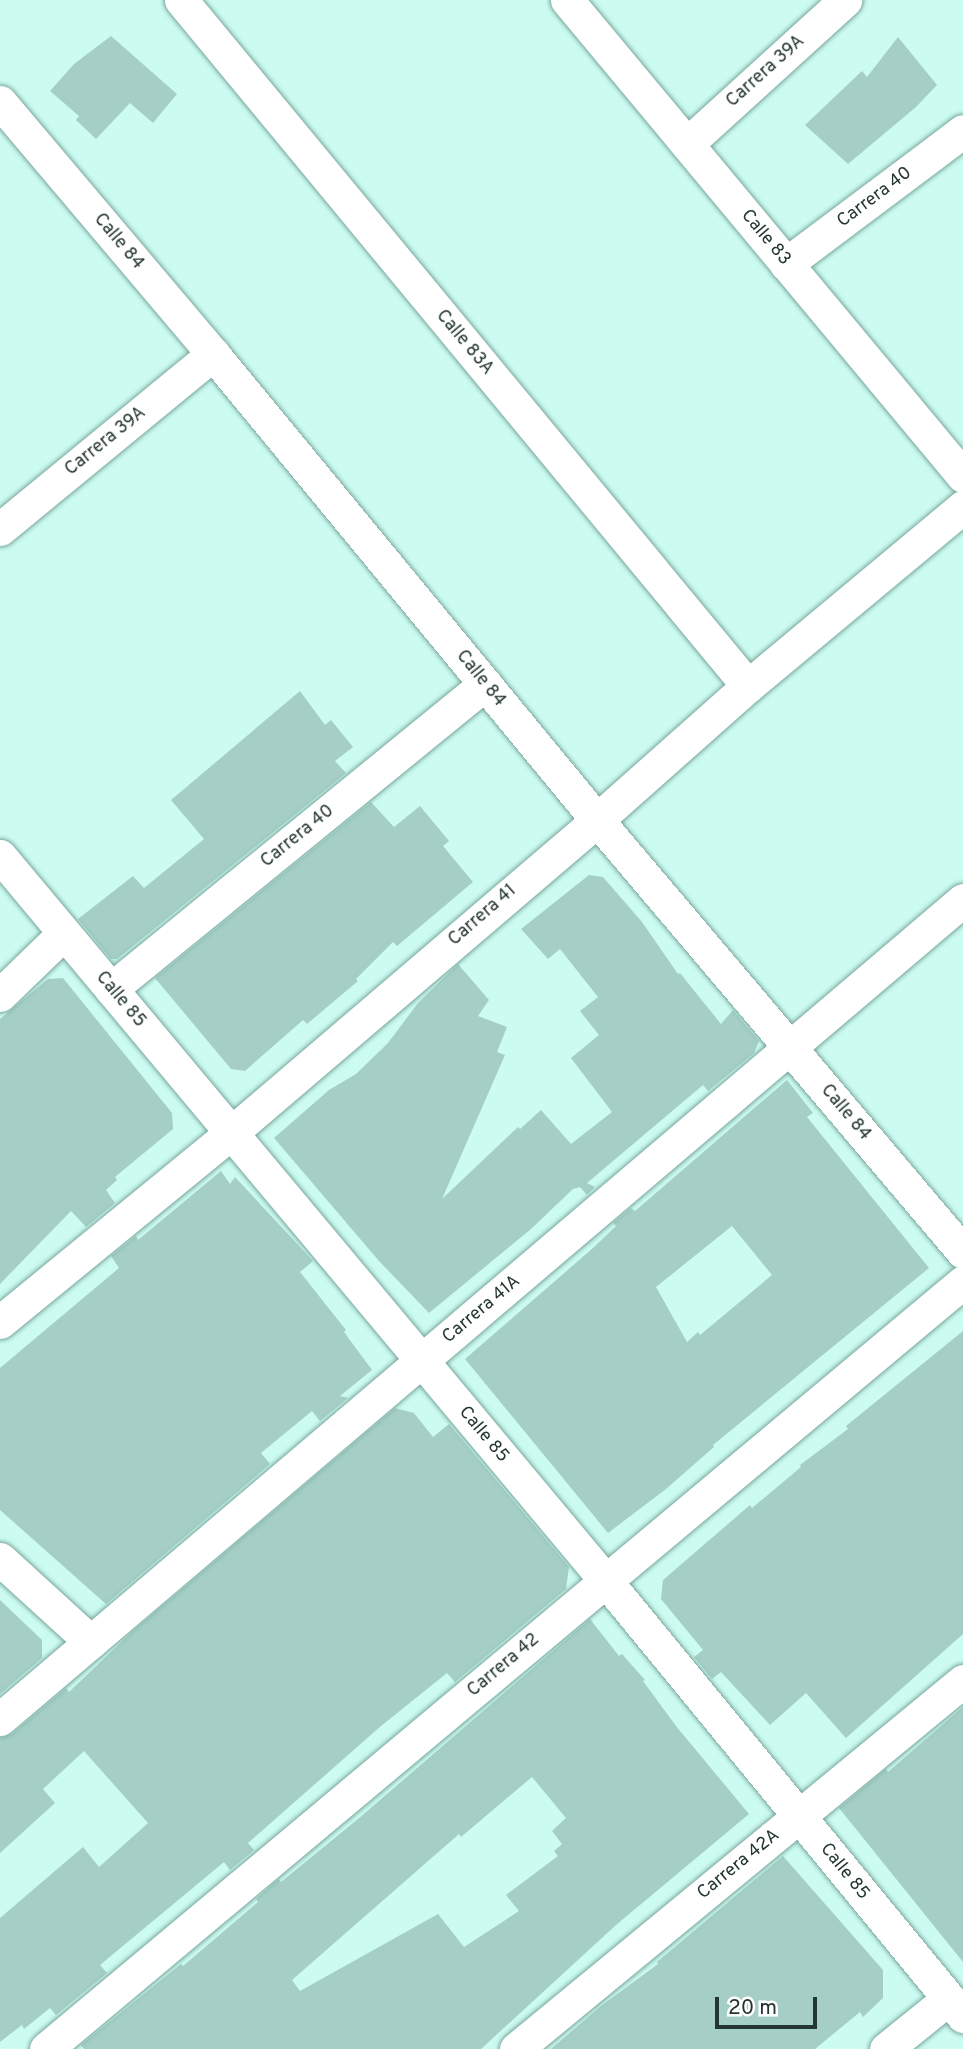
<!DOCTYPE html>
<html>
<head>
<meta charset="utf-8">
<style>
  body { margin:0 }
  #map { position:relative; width:963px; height:2049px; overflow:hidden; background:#ccfbf1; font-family:Overpass,sans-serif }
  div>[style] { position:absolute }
  .building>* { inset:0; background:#a5cfc6 }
  .roads { filter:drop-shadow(0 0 2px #79a69d) drop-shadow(0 0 2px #79a69d) }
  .minor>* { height:33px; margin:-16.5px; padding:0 16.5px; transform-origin:16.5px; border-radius:16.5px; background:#fff }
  span { translate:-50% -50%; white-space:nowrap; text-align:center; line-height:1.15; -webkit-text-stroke:6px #fff; paint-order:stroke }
  .street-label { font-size:18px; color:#243633 }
  .scale { position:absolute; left:715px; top:1997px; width:102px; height:32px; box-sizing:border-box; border:4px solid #243633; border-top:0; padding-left:9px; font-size:21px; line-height:24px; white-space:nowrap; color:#243633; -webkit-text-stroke:5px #fff; paint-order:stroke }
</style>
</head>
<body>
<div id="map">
  <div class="building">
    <i style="clip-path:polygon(111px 36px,177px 94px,153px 123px,130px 103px,96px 139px,76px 120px,79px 116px,50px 91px,74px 64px)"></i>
    <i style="clip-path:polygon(898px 37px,937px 85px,916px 107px,848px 164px,805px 125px,862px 71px,867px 77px)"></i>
    <i style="clip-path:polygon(300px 691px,325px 725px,331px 720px,353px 747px,335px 761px,346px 773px,117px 959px,111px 959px,78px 919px,133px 876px,144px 888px,204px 839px,171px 800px)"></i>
    <i style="clip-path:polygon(371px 802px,394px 827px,420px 806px,449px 841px,443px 846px,473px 882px,397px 946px,393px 942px,356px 979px,358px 981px,307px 1024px,303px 1020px,245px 1071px,231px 1069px,155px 978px)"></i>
    <i style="clip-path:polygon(589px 875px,603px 877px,642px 922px,678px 974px,680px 973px,721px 1024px,733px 1010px,759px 1041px,754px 1053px,708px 1091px,703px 1085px,587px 1183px,595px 1187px,587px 1195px,580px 1187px,573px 1189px,531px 1229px,429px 1313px,379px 1261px,274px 1138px,329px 1090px,356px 1074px,388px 1043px,418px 1003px,458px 964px,489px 1000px,478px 1016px,507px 1027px,497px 1052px,505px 1055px,442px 1199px,518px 1127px,520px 1129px,541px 1110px,571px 1144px,612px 1112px,571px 1058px,599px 1035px,580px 1011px,598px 997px,560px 949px,548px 959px,521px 929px)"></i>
    <i style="clip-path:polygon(63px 978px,172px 1113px,173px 1129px,115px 1177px,117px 1180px,106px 1190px,115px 1203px,86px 1227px,71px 1211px,0 1284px,0 1019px,48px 979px)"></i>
    <i style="clip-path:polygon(evenodd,787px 1080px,813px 1113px,807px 1117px,929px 1268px,713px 1445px,714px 1447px,666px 1489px,608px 1533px,465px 1359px,593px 1248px,616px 1226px,613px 1223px,631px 1208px,635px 1211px,787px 1080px,732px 1226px,772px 1275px,700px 1335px,698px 1332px,687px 1342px,656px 1287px,732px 1226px)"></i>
    <i style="clip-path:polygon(221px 1171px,230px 1184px,235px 1177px,313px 1261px,300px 1272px,346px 1330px,344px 1332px,372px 1370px,340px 1396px,348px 1398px,320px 1421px,312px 1411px,261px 1453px,270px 1464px,106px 1604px,0 1510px,0 1368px,119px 1268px,111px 1256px,136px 1236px,138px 1240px)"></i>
    <i style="clip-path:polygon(963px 1331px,963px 1634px,846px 1738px,806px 1693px,770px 1725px,721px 1672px,712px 1679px,694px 1657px,703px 1650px,661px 1599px,663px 1580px,750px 1505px,752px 1508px,801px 1467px,800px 1465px,848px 1429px,846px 1426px)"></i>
    <i style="clip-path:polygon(395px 1408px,414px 1413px,433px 1437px,449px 1424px,569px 1567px,566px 1589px,455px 1682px,447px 1673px,381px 1726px,248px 1843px,254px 1850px,230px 1870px,224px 1862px,100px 1965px,107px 1973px,56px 2015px,50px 2008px,24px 2029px,22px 2025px,0 2042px,0 1918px,83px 1847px,99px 1867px,148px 1823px,84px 1751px,43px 1789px,55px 1803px,0 1853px,0 1738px,12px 1734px,66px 1688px,69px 1692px,134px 1630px)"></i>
    <i style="clip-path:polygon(0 1600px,42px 1640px,42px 1658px,0 1694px)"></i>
    <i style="clip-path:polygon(evenodd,590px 1619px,619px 1656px,622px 1654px,645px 1680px,643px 1681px,676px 1726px,749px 1814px,616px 1925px,481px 2049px,84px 2049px,81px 2045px,181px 1964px,183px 1966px,258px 1902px,256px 1899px,279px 1879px,281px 1882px,358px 1819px,590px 1619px,532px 1777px,566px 1818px,552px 1831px,562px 1844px,554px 1851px,558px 1856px,506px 1895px,519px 1911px,464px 1947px,438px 1914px,300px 1991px,292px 1980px,459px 1834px,461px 1837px,532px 1777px)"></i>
    <i style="clip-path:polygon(963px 1707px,963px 1962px,839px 1808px,886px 1769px,888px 1772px)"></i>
    <i style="clip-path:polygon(783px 1856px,883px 1970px,883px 1998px,863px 2017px,860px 2012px,815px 2049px,551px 2049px,601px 2006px,658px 1964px,657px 1962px)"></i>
  </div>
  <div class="roads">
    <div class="minor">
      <i style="left:181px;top:0;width:890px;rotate:50.43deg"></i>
      <i style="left:567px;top:0;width:619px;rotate:50.24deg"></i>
      <i style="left:0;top:102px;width:330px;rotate:49.8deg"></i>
      <i style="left:213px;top:354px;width:604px;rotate:50.51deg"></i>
      <i style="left:597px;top:820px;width:566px;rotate:49.73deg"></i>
      <i style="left:687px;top:144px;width:214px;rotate:-42.3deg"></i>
      <i style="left:786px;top:264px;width:221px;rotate:-36.9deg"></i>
      <i style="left:0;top:529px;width:276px;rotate:-39.4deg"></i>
      <i style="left:0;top:856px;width:945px;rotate:50.11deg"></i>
      <i style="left:606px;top:1581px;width:563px;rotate:50.62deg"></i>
      <i style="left:111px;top:989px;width:483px;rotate:-39.2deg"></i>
      <i style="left:0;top:995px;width:89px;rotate:-44.1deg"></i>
      <i style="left:0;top:1322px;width:298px;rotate:-39.3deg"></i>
      <i style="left:231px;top:1133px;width:482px;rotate:-40.5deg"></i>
      <i style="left:597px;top:820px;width:202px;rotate:-41.6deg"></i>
      <i style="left:748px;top:686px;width:280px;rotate:-39.8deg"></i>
      <i style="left:0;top:1559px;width:123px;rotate:42.4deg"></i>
      <i style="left:0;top:1719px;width:1264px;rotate:-40.38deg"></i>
      <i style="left:46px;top:2049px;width:1195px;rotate:-39.91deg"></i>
      <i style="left:516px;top:2049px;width:579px;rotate:-39.46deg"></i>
      <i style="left:886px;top:2049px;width:80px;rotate:-38.9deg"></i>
    </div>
  </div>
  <div class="street-label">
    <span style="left:766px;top:72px;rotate:-42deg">Carrera 39A</span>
    <span style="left:875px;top:198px;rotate:-37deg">Carrera 40</span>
    <span style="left:765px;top:238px;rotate:50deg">Calle 83</span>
    <span style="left:118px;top:242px;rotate:50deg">Calle 84</span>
    <span style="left:464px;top:343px;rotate:50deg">Calle 83A</span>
    <span style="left:106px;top:442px;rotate:-39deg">Carrera 39A</span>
    <span style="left:480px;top:679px;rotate:51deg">Calle 84</span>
    <span style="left:298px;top:837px;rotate:-39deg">Carrera 40</span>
    <span style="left:483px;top:916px;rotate:-41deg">Carrera 41</span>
    <span style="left:120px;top:1000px;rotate:50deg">Calle 85</span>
    <span style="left:845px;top:1113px;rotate:50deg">Calle 84</span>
    <span style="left:482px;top:1310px;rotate:-40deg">Carrera 41A</span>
    <span style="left:483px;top:1435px;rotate:50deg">Calle 85</span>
    <span style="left:504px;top:1666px;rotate:-40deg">Carrera 42</span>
    <span style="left:739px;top:1865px;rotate:-39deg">Carrera 42A</span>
    <span style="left:844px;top:1872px;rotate:51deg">Calle 85</span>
  </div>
  <div class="scale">20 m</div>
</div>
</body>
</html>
